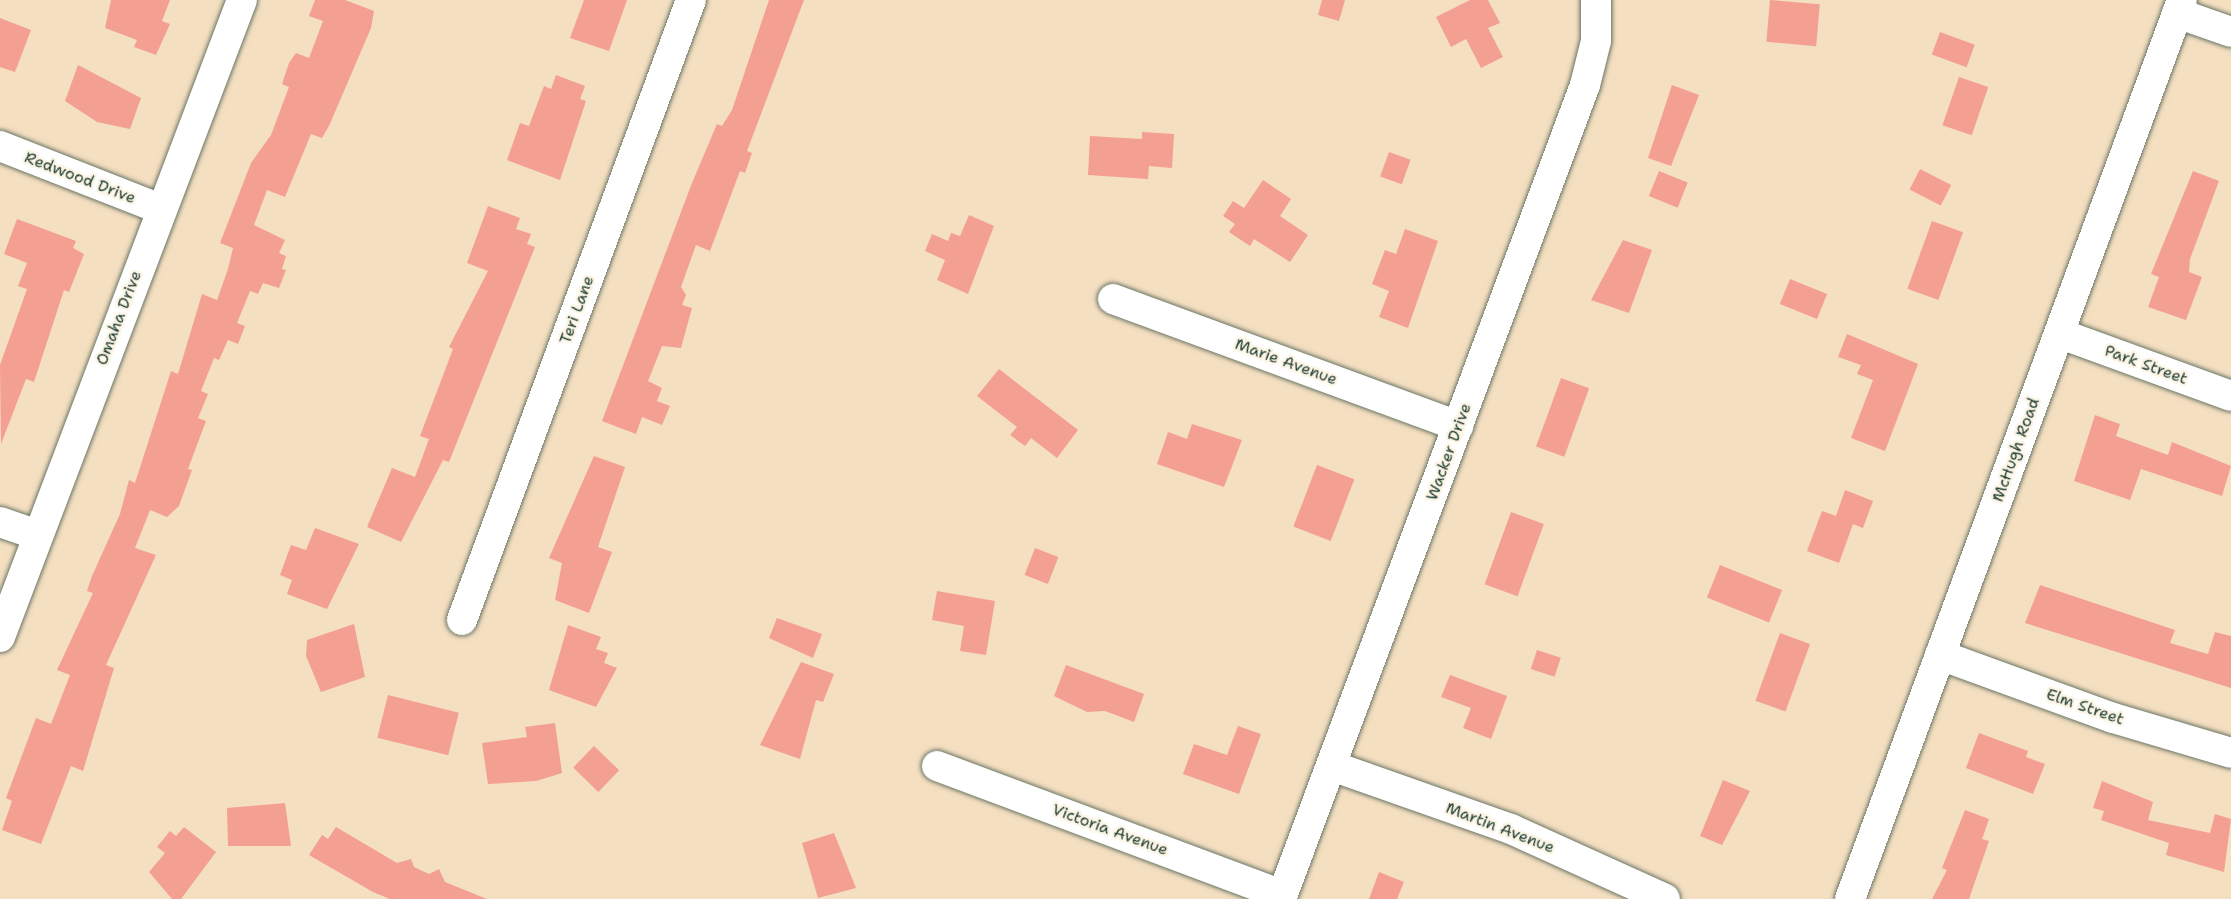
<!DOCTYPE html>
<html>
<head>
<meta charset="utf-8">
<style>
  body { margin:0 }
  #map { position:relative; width:2231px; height:899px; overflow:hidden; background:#f5dfc1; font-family:"Shantell Sans",sans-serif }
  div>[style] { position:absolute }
  .building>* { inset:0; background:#f39f92; transform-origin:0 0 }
  .roads { filter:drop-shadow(0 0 2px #6a7665) drop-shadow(0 0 2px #6a7665) }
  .minor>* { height:30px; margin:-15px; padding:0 15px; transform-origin:15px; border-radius:15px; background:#fff }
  span { translate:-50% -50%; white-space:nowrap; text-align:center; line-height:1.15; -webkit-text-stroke:5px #fcf5e5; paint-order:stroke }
  .street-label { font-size:16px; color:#1f3d34 }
</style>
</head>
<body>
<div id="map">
  <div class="building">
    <i style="clip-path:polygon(111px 0,170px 0,162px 21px,170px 24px,156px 55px,134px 47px,137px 40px,105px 28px)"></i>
    <i style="clip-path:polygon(315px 0,345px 0,374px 11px,371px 28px,329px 126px,322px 138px,311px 134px,285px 197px,267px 190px,254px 225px,285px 240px,279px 253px,286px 256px,282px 269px,286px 270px,279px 288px,263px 283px,258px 294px,250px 291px,237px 323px,245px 326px,238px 344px,228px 340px,219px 360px,214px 358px,201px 391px,208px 394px,198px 418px,206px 421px,188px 469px,192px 470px,179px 506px,167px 517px,150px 510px,135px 548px,156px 555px,106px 665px,114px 668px,83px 771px,71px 766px,41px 844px,2px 830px,12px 801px,6px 798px,36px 718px,51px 724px,70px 675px,57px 670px,93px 593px,87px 591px,92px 576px,120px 514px,129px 480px,135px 483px,171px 371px,178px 374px,202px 294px,217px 300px,228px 269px,233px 248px,220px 243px,251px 163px,271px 135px,289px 87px,282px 84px,289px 63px,296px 53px,309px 58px,323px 21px,309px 16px)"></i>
    <i style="clip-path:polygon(584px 0,627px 0,609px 51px,570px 38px)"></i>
    <i style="clip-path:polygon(769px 0,804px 0,747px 151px,752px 153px,745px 173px,740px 171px,710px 251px,696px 245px,681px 287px,686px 295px,682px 305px,692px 308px,681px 348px,662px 346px,648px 381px,662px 388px,657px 401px,670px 406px,662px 425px,642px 417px,636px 434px,602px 421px,692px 183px,717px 124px,722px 126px,732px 110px)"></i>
    <i style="clip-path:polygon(1322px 0,1345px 0,1339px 21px,1318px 15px)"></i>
    <i style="clip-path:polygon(1470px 0,1488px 0,1500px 23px,1488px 28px,1503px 57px,1481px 68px,1466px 39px,1451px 47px,1436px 17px)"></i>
    <i style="left:1770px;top:0;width:50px;height:42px;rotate:5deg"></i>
    <i style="clip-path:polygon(0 18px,31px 30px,15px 72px,0 67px)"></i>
    <i style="left:1940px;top:32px;width:37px;height:24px;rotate:20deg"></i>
    <i style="clip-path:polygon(78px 65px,141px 98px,130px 129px,97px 122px,65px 101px)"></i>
    <i style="clip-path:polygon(556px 75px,585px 86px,580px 99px,586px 101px,560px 180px,507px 160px,520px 123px,529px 126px,544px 86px,551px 89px)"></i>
    <i style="left:1959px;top:77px;width:31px;height:51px;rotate:19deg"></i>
    <i style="clip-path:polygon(1672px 85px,1699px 95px,1671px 166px,1648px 158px)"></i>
    <i style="clip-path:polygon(1142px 132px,1174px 134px,1172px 168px,1149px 166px,1148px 179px,1088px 175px,1090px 136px,1142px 139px)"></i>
    <i style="left:1389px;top:152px;width:23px;height:26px;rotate:20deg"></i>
    <i style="left:1920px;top:169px;width:35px;height:23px;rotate:27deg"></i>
    <i style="left:1659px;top:171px;width:31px;height:27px;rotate:22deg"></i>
    <i style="clip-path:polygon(2193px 171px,2219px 181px,2190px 259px,2189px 272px,2202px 277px,2186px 320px,2148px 307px,2159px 277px,2151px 274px)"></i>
    <i style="clip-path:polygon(1263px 180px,1291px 199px,1280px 216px,1308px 235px,1290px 262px,1254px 239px,1250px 246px,1229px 232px,1235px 224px,1223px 216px,1233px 201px,1244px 208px)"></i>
    <i style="clip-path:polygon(488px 206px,520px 218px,516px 229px,531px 234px,527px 244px,535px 247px,449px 462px,443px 460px,401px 542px,367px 527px,392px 468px,415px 477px,429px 439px,420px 436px,453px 349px,449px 347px,488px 271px,467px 263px)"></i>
    <i style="clip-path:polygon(969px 215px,994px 226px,968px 294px,937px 280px,945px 260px,925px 251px,932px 234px,948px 241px,951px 233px,960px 236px)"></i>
    <i style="clip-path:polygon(17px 219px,76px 241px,73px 248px,84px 254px,69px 292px,64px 290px,34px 382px,26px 379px,1px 444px,0 365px,27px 289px,18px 286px,27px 263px,4px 254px)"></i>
    <i style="left:1932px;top:221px;width:33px;height:72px;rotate:20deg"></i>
    <i style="clip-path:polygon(1405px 229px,1438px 241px,1408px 328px,1379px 317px,1389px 291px,1372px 284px,1385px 250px,1396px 254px)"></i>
    <i style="clip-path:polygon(1623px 240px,1652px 250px,1629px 313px,1591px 300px)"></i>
    <i style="left:1790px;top:279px;width:40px;height:27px;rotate:22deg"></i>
    <i style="clip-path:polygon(1847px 334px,1918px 364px,1885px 451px,1851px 438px,1873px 380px,1857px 374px,1861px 365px,1838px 357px)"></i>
    <i style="clip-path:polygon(999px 369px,1078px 430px,1057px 458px,1031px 438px,1025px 446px,1010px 435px,1017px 427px,977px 396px)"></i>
    <i style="left:1561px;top:378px;width:30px;height:73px;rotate:20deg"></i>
    <i style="clip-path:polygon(2095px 415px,2120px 424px,2116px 436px,2168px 455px,2172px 442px,2231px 466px,2222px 496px,2141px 469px,2130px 500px,2074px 481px)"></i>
    <i style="clip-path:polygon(1192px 424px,1242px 440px,1224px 487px,1157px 464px,1168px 432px,1187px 439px)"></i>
    <i style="clip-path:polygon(594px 456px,625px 467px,598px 547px,612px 552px,589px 613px,555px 600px,562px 563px,549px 558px)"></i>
    <i style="left:1317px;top:465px;width:40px;height:66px;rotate:21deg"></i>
    <i style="clip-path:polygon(1845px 490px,1873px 501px,1863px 528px,1853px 524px,1839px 563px,1807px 551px,1822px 511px,1836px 516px)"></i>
    <i style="left:1511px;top:512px;width:35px;height:77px;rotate:20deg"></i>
    <i style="clip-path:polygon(315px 528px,359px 544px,327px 609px,287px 594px,292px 580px,280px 575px,291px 545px,306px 550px)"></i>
    <i style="left:1035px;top:548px;width:25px;height:29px;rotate:21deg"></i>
    <i style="left:1720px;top:565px;width:67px;height:35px;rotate:22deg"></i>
    <i style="clip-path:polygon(2040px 585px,2175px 630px,2170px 643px,2208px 654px,2215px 632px,2231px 636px,2231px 688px,2025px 623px)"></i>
    <i style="clip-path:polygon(937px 591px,995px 601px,986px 655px,960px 651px,964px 626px,932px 620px)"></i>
    <i style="clip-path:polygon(777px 618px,822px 634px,813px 658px,769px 638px)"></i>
    <i style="clip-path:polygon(354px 624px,365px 677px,321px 692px,306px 656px,307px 640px)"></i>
    <i style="clip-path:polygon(568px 625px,601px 637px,596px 649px,608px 653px,604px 663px,617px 668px,596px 707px,549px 690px)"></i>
    <i style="left:1780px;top:633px;width:32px;height:72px;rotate:20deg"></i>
    <i style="left:1537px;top:650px;width:25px;height:20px;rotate:18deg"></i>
    <i style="clip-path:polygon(801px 662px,834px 674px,823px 702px,816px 700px,800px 759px,760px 745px)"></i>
    <i style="clip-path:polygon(1066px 665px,1144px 694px,1134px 722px,1105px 711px,1087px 712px,1054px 696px)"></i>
    <i style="clip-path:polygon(1450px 675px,1507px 696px,1491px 739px,1463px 728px,1471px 708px,1441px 697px)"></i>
    <i style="left:388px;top:695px;width:73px;height:44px;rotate:14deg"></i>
    <i style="clip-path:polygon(555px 723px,562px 773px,536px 781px,488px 784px,482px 743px,527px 737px,525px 727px)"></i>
    <i style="clip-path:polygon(1238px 726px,1261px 734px,1239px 794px,1183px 774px,1194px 744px,1227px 755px)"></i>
    <i style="clip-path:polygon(1979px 733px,2028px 751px,2026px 757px,2045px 764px,2033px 794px,1966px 768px)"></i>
    <i style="left:594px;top:746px;width:35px;height:30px;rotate:44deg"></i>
    <i style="clip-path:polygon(1723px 780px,1750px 791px,1722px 845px,1700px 836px)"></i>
    <i style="clip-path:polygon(2102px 781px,2153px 802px,2148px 820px,2210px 833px,2215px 814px,2231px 819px,2224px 872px,2166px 855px,2169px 843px,2101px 820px,2104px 811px,2093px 808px)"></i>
    <i style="clip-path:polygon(285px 803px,291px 846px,228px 846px,227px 808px)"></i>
    <i style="clip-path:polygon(1965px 810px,1989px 819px,1982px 839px,1989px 841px,1969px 899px,1932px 899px,1947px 870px,1942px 868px)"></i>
    <i style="clip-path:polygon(184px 827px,216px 852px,181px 899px,172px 899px,149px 872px,165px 853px,157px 847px,170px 831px,176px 836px)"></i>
    <i style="clip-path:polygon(336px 827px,397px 863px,411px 859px,414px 867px,429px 874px,439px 869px,445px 882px,487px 899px,390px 899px,373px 892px,309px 855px,322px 835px,328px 839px)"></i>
    <i style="clip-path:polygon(834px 833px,856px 888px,818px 898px,802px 843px)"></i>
    <i style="clip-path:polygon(1379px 872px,1404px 882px,1397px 899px,1369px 899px)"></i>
  </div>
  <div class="roads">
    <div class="minor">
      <i style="left:2177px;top:13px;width:57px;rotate:19.4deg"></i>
      <i style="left:0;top:146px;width:173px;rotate:21.4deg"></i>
      <i style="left:1113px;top:299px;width:368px;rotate:20.2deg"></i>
      <i style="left:2061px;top:334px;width:181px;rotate:20deg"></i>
      <i style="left:0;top:522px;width:39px;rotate:19deg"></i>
      <i style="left:462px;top:620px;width:661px;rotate:-69.73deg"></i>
      <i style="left:0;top:637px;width:681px;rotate:-69.2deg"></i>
      <i style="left:1940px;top:655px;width:184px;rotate:20deg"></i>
      <i style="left:2113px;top:718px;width:123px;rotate:16.5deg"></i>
      <i style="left:937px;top:766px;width:368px;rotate:20.5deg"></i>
      <i style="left:1332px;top:766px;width:190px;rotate:19.4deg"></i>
      <i style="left:1511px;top:829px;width:169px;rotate:24.4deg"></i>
      <i style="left:1281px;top:899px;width:869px;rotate:-69.52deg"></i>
      <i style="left:1585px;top:85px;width:45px;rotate:-76deg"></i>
      <i style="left:1596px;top:41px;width:41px;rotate:-90deg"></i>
      <i style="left:1850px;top:899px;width:958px;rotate:-69.73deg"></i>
    </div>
  </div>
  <div class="street-label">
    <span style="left:80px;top:178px;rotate:21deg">Redwood Drive</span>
    <span style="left:577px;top:310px;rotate:-70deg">Teri Lane</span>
    <span style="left:119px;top:318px;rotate:-69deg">Omaha Drive</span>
    <span style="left:1286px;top:362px;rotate:20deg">Marie Avenue</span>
    <span style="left:2146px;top:365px;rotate:20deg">Park Street</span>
    <span style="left:2016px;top:450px;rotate:-70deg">McHugh Road</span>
    <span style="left:1449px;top:452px;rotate:-70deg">Wacker Drive</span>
    <span style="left:2085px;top:707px;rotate:19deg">Elm Street</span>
    <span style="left:1500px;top:828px;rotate:21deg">Martin Avenue</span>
    <span style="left:1110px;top:830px;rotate:20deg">Victoria Avenue</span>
  </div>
</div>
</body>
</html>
